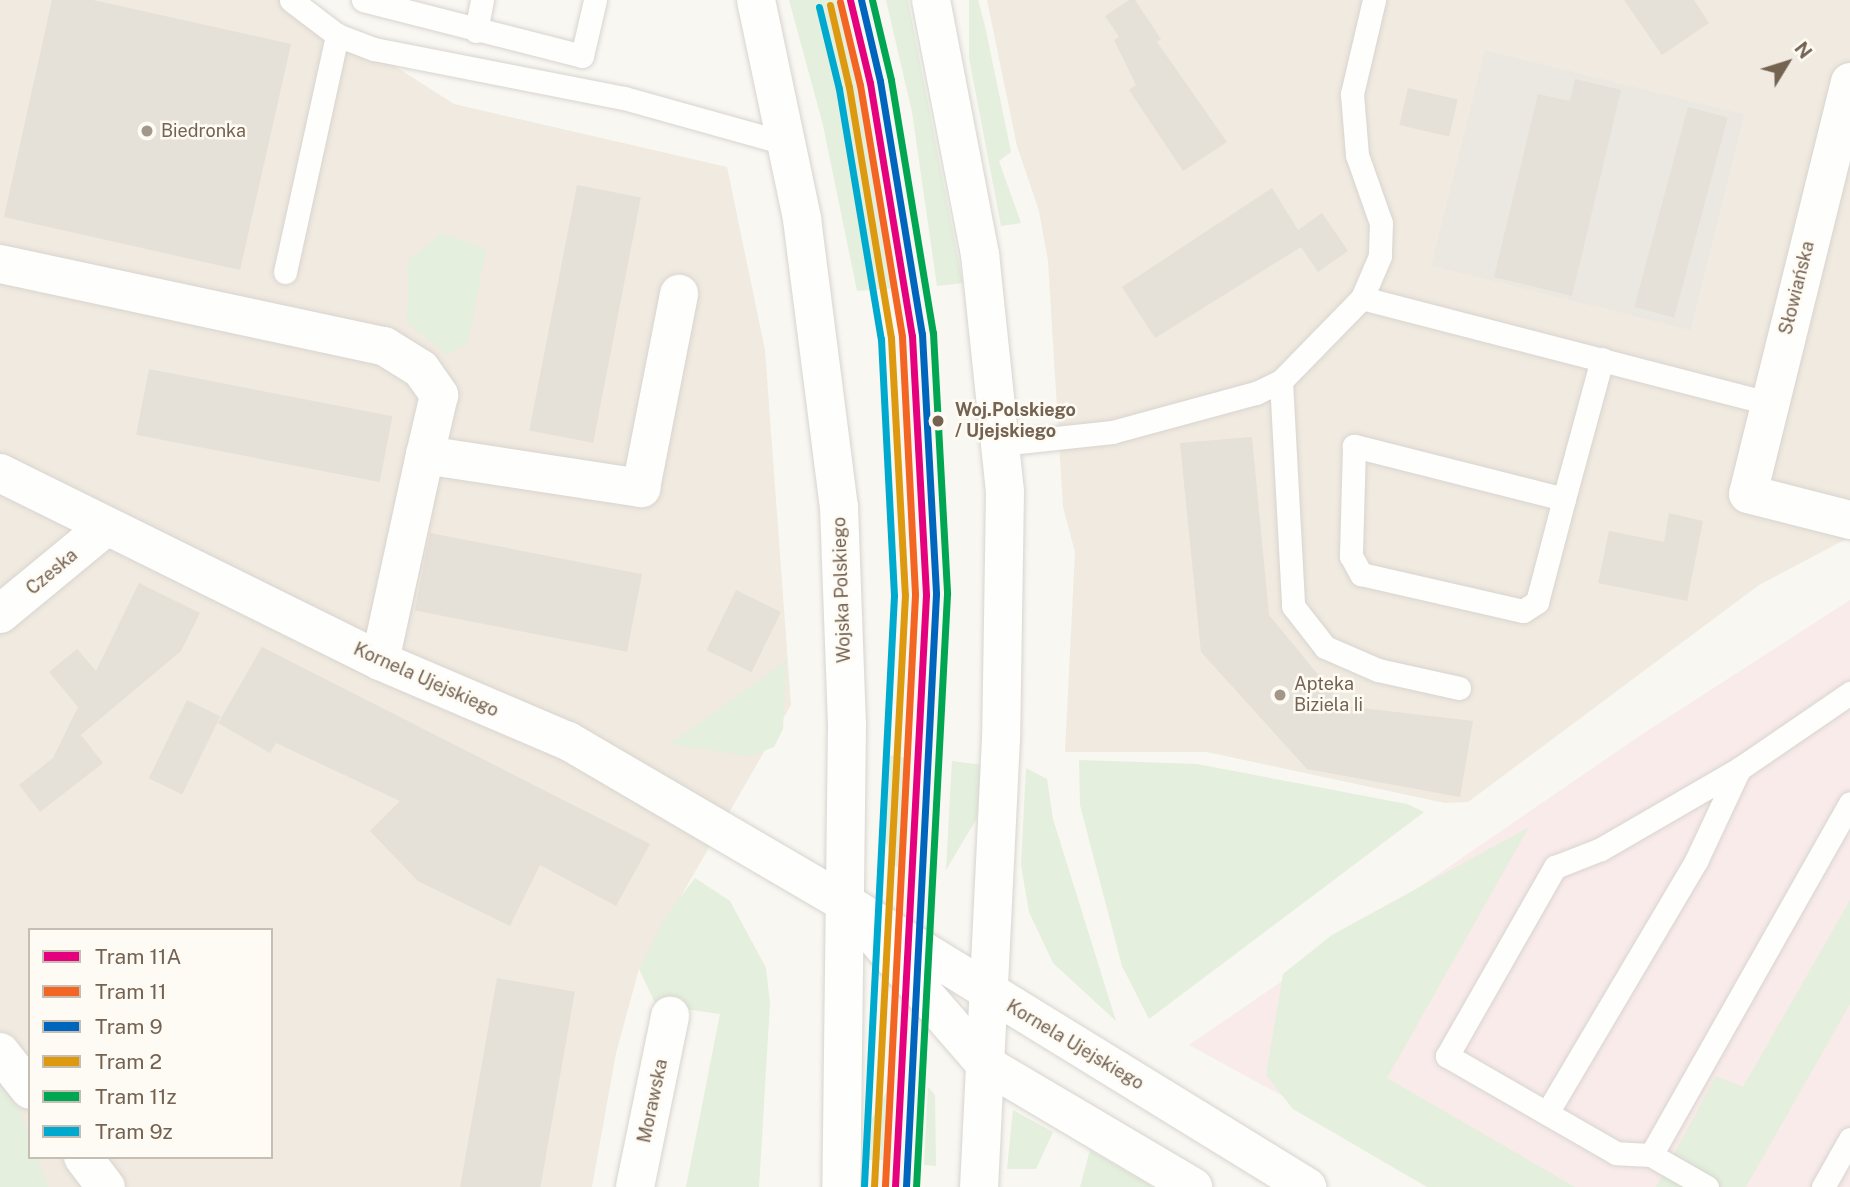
<!DOCTYPE html>
<html>
<head>
<meta charset="utf-8">
<style>
  body { margin:0 }
  #map { position:relative; width:1850px; height:1187px; overflow:hidden; background:#f8f7f1; font-family:"Public Sans",sans-serif }
  div>[style] { position:absolute }
  .residential>* { inset:0; background:#f0eae0 }
  .industrial>* { inset:0; background:#eae8e1; transform-origin:0 0 }
  .medical>* { inset:0; background:#f8ebe9 }
  .green>* { inset:0; background:#e4efdd }
  .building>* { inset:0; background:#e5e0d8; transform-origin:0 0 }
  .roads { filter:drop-shadow(0 0 2px #d8d4cf) drop-shadow(0 0 2px #d8d4cf) }
  .lane>* { height:23px; margin:-11.5px; padding:0 11.5px; transform-origin:11.5px; border-radius:11.5px; background:#fefefd }
  .street>* { height:38px; margin:-19px; padding:0 19px; transform-origin:19px; border-radius:19px; background:#fefefd }
  .secondary>* { height:38px; margin:-19px; padding:0 19px; transform-origin:19px; border-radius:19px; background:#fefefd }
  .tram-1>* { height:7px; margin:-3.5px; padding:0 3.5px; transform-origin:3.5px; border-radius:3.5px; background:#e5007d }
  .tram-2>* { height:7px; margin:-3.5px; padding:0 3.5px; transform-origin:3.5px; border-radius:3.5px; background:#f26522 }
  .tram-3>* { height:7px; margin:-3.5px; padding:0 3.5px; transform-origin:3.5px; border-radius:3.5px; background:#0065bd }
  .tram-4>* { height:7px; margin:-3.5px; padding:0 3.5px; transform-origin:3.5px; border-radius:3.5px; background:#dd9910 }
  .tram-5>* { height:7px; margin:-3.5px; padding:0 3.5px; transform-origin:3.5px; border-radius:3.5px; background:#00a651 }
  .tram-6>* { height:7px; margin:-3.5px; padding:0 3.5px; transform-origin:3.5px; border-radius:3.5px; background:#00a9ce }
  .dots>* { width:19px; height:19px; translate:-50% -50%; box-sizing:border-box; border:4px solid #fefbf4; border-radius:50% }
  span { translate:-50% -50%; white-space:nowrap; text-align:center; line-height:1.15; -webkit-text-stroke:5px #fefbf4; paint-order:stroke }
  .poi-label { font-size:18px; color:#756352 }
  .left { translate:0 -50%; text-align:left }
  .street-label { font-size:18px; color:#756352 }
  .stop-label { font-size:18px; color:#756352; font-weight:700 }
  .legend { position:absolute; left:28px; top:928px; width:245px; height:231px; box-sizing:border-box; background:#fefbf4; border:2px solid #c7beb3; margin:0; padding:9px 12px; list-style:none; font-size:21px; color:#756352 }
  .legend li { display:flex; align-items:center; gap:14px; height:35px }
  .legend b { width:35px; border:2px solid #c7beb3 }
  .north { position:absolute; left:1752px; top:28px; width:70px; height:70px; -webkit-text-stroke:5px #fefbf4; paint-order:stroke; rotate:52deg; font-size:19px; font-weight:700; line-height:28px; text-align:center; color:#756352 }
  .north::after { content:''; display:block; margin:auto; width:24px; height:32px; background:#756352; clip-path:polygon(50% 0,100% 100%,50% 72%,0 100%) }
</style>
</head>
<body>
<div id="map">
  <div class="residential">
    <i style="clip-path:polygon(evenodd,0 0,291px 0,454px 104px,727px 167px,765px 350px,791px 705px,639px 969px,616px 1053px,592px 1187px,0 1187px,0 0,30px 930px,271px 930px,271px 1157px,30px 1157px,30px 930px)"></i>
    <i style="clip-path:polygon(987px 0,1850px 0,1850px 537px,1759px 585px,1468px 802px,1445px 803px,1207px 752px,1065px 752px,1075px 552px,1063px 507px,1048px 261px,1039px 211px,1017px 146px)"></i>
  </div>
  <div class="industrial">
    <i style="left:1485px;top:50px;width:267px;height:222px;rotate:14deg"></i>
  </div>
  <div class="medical">
    <i style="clip-path:polygon(1850px 600px,1850px 1187px,1450px 1187px,1189px 1045px,1644px 733px)"></i>
  </div>
  <div class="green">
    <i style="clip-path:polygon(789px 0,838px 0,854px 59px,896px 288px,857px 291px,823px 125px)"></i>
    <i style="clip-path:polygon(886px 0,908px 0,963px 283px,937px 286px,912px 112px)"></i>
    <i style="clip-path:polygon(969px 0,978px 0,985px 26px,1011px 152px,999px 161px,1021px 223px,1001px 226px,969px 58px)"></i>
    <i style="clip-path:polygon(442px 233px,486px 249px,468px 342px,448px 355px,407px 322px,408px 261px)"></i>
    <i style="clip-path:polygon(786px 661px,783px 729px,774px 747px,750px 756px,670px 744px)"></i>
    <i style="clip-path:polygon(887px 755px,908px 758px,902px 870px,894px 865px,883px 834px)"></i>
    <i style="clip-path:polygon(1079px 760px,1197px 764px,1407px 804px,1424px 812px,1149px 1019px,1122px 966px,1080px 805px)"></i>
    <i style="clip-path:polygon(952px 761px,982px 765px,977px 818px,946px 870px)"></i>
    <i style="clip-path:polygon(1026px 768px,1047px 779px,1053px 819px,1116px 1021px,1053px 963px,1029px 912px,1021px 865px)"></i>
    <i style="clip-path:polygon(1529px 827px,1387px 1078px,1575px 1187px,1427px 1187px,1293px 1109px,1266px 1075px,1283px 974px,1332px 935px)"></i>
    <i style="clip-path:polygon(695px 878px,730px 901px,766px 968px,770px 1003px,759px 1187px,686px 1187px,720px 1014px,656px 1005px,639px 969px,666px 916px)"></i>
    <i style="clip-path:polygon(1850px 900px,1850px 1004px,1746px 1187px,1656px 1187px,1716px 1076px,1743px 1087px)"></i>
    <i style="clip-path:polygon(0 1086px,18px 1108px,30px 1139px,30px 1157px,37px 1157px,48px 1187px,0 1187px)"></i>
    <i style="clip-path:polygon(890px 1086px,886px 1160px,865px 1160px,867px 1127px)"></i>
    <i style="clip-path:polygon(928px 1087px,935px 1095px,936px 1166px,924px 1165px)"></i>
    <i style="clip-path:polygon(1013px 1110px,1053px 1132px,1036px 1169px,1007px 1169px)"></i>
    <i style="clip-path:polygon(1090px 1150px,1153px 1187px,1080px 1187px)"></i>
  </div>
  <div class="building">
    <i style="clip-path:polygon(52px 0,93px 0,291px 44px,240px 270px,4px 217px)"></i>
    <i style="clip-path:polygon(1129px 0,1135px 0,1161px 39px,1157px 42px,1227px 142px,1183px 171px,1129px 90px,1136px 85px,1114px 40px,1119px 37px,1105px 16px)"></i>
    <i style="clip-path:polygon(1624px 0,1694px 0,1709px 23px,1662px 55px)"></i>
    <i style="clip-path:polygon(1575px 79px,1621px 90px,1572px 296px,1494px 277px,1538px 94px,1570px 101px)"></i>
    <i style="left:1408px;top:88px;width:51px;height:38px;rotate:13deg"></i>
    <i style="left:1688px;top:107px;width:41px;height:207px;rotate:15deg"></i>
    <i style="left:577px;top:185px;width:65px;height:250px;rotate:11deg"></i>
    <i style="clip-path:polygon(1272px 188px,1298px 230px,1322px 213px,1348px 251px,1318px 272px,1301px 247px,1155px 338px,1122px 287px)"></i>
    <i style="left:149px;top:369px;width:248px;height:67px;rotate:11deg"></i>
    <i style="clip-path:polygon(1252px 437px,1269px 615px,1344px 706px,1473px 721px,1460px 797px,1307px 769px,1201px 652px,1180px 443px)"></i>
    <i style="clip-path:polygon(1669px 513px,1703px 521px,1687px 601px,1598px 583px,1609px 531px,1664px 542px)"></i>
    <i style="left:430px;top:533px;width:216px;height:79px;rotate:11deg"></i>
    <i style="clip-path:polygon(139px 583px,200px 613px,181px 651px,57px 755px,81px 735px,103px 763px,40px 812px,19px 785px,53px 758px,78px 707px,49px 672px,77px 649px,96px 671px)"></i>
    <i style="left:736px;top:590px;width:50px;height:67px;rotate:26deg"></i>
    <i style="clip-path:polygon(262px 647px,650px 844px,616px 906px,540px 865px,510px 926px,418px 881px,370px 831px,400px 801px,276px 743px,270px 753px,218px 723px)"></i>
    <i style="left:187px;top:700px;width:37px;height:87px;rotate:26deg"></i>
    <i style="left:497px;top:978px;width:79px;height:212px;rotate:10deg"></i>
  </div>
  <div class="roads">
    <div class="lane">
      <i style="left:291px;top:0;width:58px;rotate:37.3deg"></i>
      <i style="left:337px;top:35px;width:40px;rotate:21deg"></i>
      <i style="left:374px;top:49px;width:255px;rotate:11.1deg"></i>
      <i style="left:624px;top:98px;width:171px;rotate:15.6deg"></i>
      <i style="left:363px;top:0;width:226px;rotate:14.3deg"></i>
      <i style="left:582px;top:56px;width:57px;rotate:-76.9deg"></i>
      <i style="left:1374px;top:0;width:97px;rotate:103.2deg"></i>
      <i style="left:1352px;top:94px;width:61px;rotate:85.3deg"></i>
      <i style="left:1357px;top:155px;width:72px;rotate:70.6deg"></i>
      <i style="left:1381px;top:223px;width:33px;rotate:92deg"></i>
      <i style="left:1380px;top:256px;width:46px;rotate:113.2deg"></i>
      <i style="left:1362px;top:298px;width:419px;rotate:14.5deg"></i>
      <i style="left:476px;top:31px;width:32px;rotate:-79deg"></i>
      <i style="left:285px;top:272px;width:243px;rotate:-77.6deg"></i>
      <i style="left:1362px;top:298px;width:116px;rotate:134.3deg"></i>
      <i style="left:1281px;top:381px;width:225px;rotate:86.9deg"></i>
      <i style="left:1293px;top:606px;width:52px;rotate:52deg"></i>
      <i style="left:1325px;top:647px;width:58px;rotate:23.5deg"></i>
      <i style="left:1378px;top:670px;width:83px;rotate:12.5deg"></i>
      <i style="left:1000px;top:444px;width:113px;rotate:-6.1deg"></i>
      <i style="left:1112px;top:432px;width:149px;rotate:-15.2deg"></i>
      <i style="left:1256px;top:393px;width:28px;rotate:-26deg"></i>
      <i style="left:1564px;top:499px;width:217px;rotate:-165.8deg"></i>
      <i style="left:1354px;top:446px;width:110px;rotate:91.6deg"></i>
      <i style="left:1351px;top:556px;width:21px;rotate:61deg"></i>
      <i style="left:1361px;top:574px;width:166px;rotate:12.9deg"></i>
      <i style="left:1523px;top:611px;width:17px;rotate:-33deg"></i>
      <i style="left:1537px;top:602px;width:106px;rotate:-75.3deg"></i>
      <i style="left:1564px;top:499px;width:145px;rotate:-74.8deg"></i>
      <i style="left:1547px;top:1113px;width:293px;rotate:-59.4deg"></i>
      <i style="left:1696px;top:861px;width:102px;rotate:-64.9deg"></i>
      <i style="left:1739px;top:769px;width:135px;rotate:-34.4deg"></i>
      <i style="left:1651px;top:1155px;width:404px;rotate:-60.5deg"></i>
      <i style="left:1707px;top:1187px;width:64px;rotate:-150.3deg"></i>
      <i style="left:1651px;top:1155px;width:35px;rotate:-177deg"></i>
      <i style="left:1616px;top:1153px;width:195px;rotate:-150.1deg"></i>
      <i style="left:1447px;top:1056px;width:218px;rotate:-60.3deg"></i>
      <i style="left:1555px;top:867px;width:49px;rotate:-21.4deg"></i>
      <i style="left:1601px;top:849px;width:160px;rotate:-30.1deg"></i>
      <i style="left:1823px;top:1187px;width:55px;rotate:-60.6deg"></i>
    </div>
    <div class="street">
      <i style="left:1850px;top:82px;width:424px;rotate:103.9deg"></i>
      <i style="left:1748px;top:494px;width:105px;rotate:14.3deg"></i>
      <i style="left:0;top:264px;width:393px;rotate:12.1deg"></i>
      <i style="left:384px;top:346px;width:44px;rotate:31.9deg"></i>
      <i style="left:421px;top:369px;width:32px;rotate:55deg"></i>
      <i style="left:439px;top:395px;width:62px;rotate:103.1deg"></i>
      <i style="left:0;top:473px;width:424px;rotate:26.3deg"></i>
      <i style="left:380px;top:661px;width:204px;rotate:23.1deg"></i>
      <i style="left:568px;top:741px;width:320px;rotate:30.3deg"></i>
      <i style="left:0;top:614px;width:134px;rotate:-39.5deg"></i>
      <i style="left:380px;top:661px;width:211px;rotate:-77.7deg"></i>
      <i style="left:425px;top:455px;width:219px;rotate:8.7deg"></i>
      <i style="left:641px;top:488px;width:198px;rotate:-78.9deg"></i>
      <i style="left:0;top:1052px;width:48px;rotate:51.7deg"></i>
      <i style="left:83px;top:1157px;width:38px;rotate:53deg"></i>
      <i style="left:635px;top:1187px;width:175px;rotate:-78.4deg"></i>
    </div>
    <div class="secondary">
      <i style="left:756px;top:0;width:224px;rotate:78.1deg"></i>
      <i style="left:802px;top:219px;width:290px;rotate:82.7deg"></i>
      <i style="left:839px;top:507px;width:217px;rotate:87.9deg"></i>
      <i style="left:847px;top:724px;width:463px;rotate:90.7deg"></i>
      <i style="left:931px;top:0;width:259px;rotate:79.1deg"></i>
      <i style="left:980px;top:254px;width:239px;rotate:84deg"></i>
      <i style="left:1005px;top:492px;width:247px;rotate:90.9deg"></i>
      <i style="left:1001px;top:739px;width:449px;rotate:92.8deg"></i>
      <i style="left:844px;top:902px;width:544px;rotate:31.61deg"></i>
      <i style="left:875px;top:937px;width:168px;rotate:49.1deg"></i>
      <i style="left:985px;top:1064px;width:242px;rotate:30.6deg"></i>
    </div>
  </div>
  <div class="tram-1">
    <i style="left:850px;top:0;width:85px;rotate:76.5deg"></i>
    <i style="left:870px;top:83px;width:256px;rotate:80.6deg"></i>
    <i style="left:912px;top:336px;width:259px;rotate:86.9deg"></i>
    <i style="left:926px;top:595px;width:593px;rotate:93deg"></i>
  </div>
  <div class="tram-2">
    <i style="left:840px;top:2px;width:85px;rotate:76.5deg"></i>
    <i style="left:860px;top:85px;width:255px;rotate:80.5deg"></i>
    <i style="left:902px;top:337px;width:258px;rotate:87.1deg"></i>
    <i style="left:915px;top:595px;width:592px;rotate:92.91deg"></i>
  </div>
  <div class="tram-3">
    <i style="left:861px;top:0;width:83px;rotate:76.8deg"></i>
    <i style="left:880px;top:81px;width:256px;rotate:80.6deg"></i>
    <i style="left:922px;top:334px;width:260px;rotate:86.9deg"></i>
    <i style="left:936px;top:594px;width:594px;rotate:92.9deg"></i>
  </div>
  <div class="tram-4">
    <i style="left:830px;top:5px;width:84px;rotate:77deg"></i>
    <i style="left:849px;top:87px;width:254px;rotate:80.5deg"></i>
    <i style="left:891px;top:338px;width:257px;rotate:86.9deg"></i>
    <i style="left:905px;top:595px;width:592px;rotate:93deg"></i>
  </div>
  <div class="tram-5">
    <i style="left:872px;top:0;width:82px;rotate:76.6deg"></i>
    <i style="left:891px;top:80px;width:256px;rotate:80.6deg"></i>
    <i style="left:933px;top:333px;width:261px;rotate:86.9deg"></i>
    <i style="left:947px;top:594px;width:594px;rotate:92.99deg"></i>
  </div>
  <div class="tram-6">
    <i style="left:819px;top:7px;width:84px;rotate:76.3deg"></i>
    <i style="left:839px;top:89px;width:254px;rotate:80.5deg"></i>
    <i style="left:881px;top:339px;width:256px;rotate:87.1deg"></i>
    <i style="left:894px;top:595px;width:591px;rotate:92.91deg"></i>
  </div>
  <div class="dots">
    <i style="left:147px;top:131px;background:#a3978a"></i>
    <i style="left:938px;top:421px;background:#756352"></i>
    <i style="left:1280px;top:695px;background:#a3978a"></i>
  </div>
  <div class="poi-label">
    <span class="left" style="left:161px;top:131px">Biedronka</span>
    <span class="left" style="left:1294px;top:695px">Apteka<br>Biziela Ii</span>
  </div>
  <div class="street-label">
    <span style="left:1797px;top:288px;rotate:-76deg">Słowiańska</span>
    <span style="left:52px;top:572px;rotate:-40deg">Czeska</span>
    <span style="left:842px;top:590px;rotate:-92deg">Wojska Polskiego</span>
    <span style="left:426px;top:680px;rotate:24deg">Kornela Ujejskiego</span>
    <span style="left:1075px;top:1045px;rotate:31deg">Kornela Ujejskiego</span>
    <span style="left:653px;top:1101px;rotate:-78deg">Morawska</span>
  </div>
  <div class="stop-label">
    <span class="left" style="left:955px;top:421px">Woj.Polskiego<br>/ Ujejskiego</span>
  </div>
  <ul class="legend">
  <li><b style="height:9px;background:#e5007d"></b>Tram 11A</li>
  <li><b style="height:9px;background:#f26522"></b>Tram 11</li>
  <li><b style="height:9px;background:#0065bd"></b>Tram 9</li>
  <li><b style="height:9px;background:#dd9910"></b>Tram 2</li>
  <li><b style="height:9px;background:#00a651"></b>Tram 11z</li>
  <li><b style="height:9px;background:#00a9ce"></b>Tram 9z</li>
  </ul>
  <div class="north">N</div>
</div>
</body>
</html>
